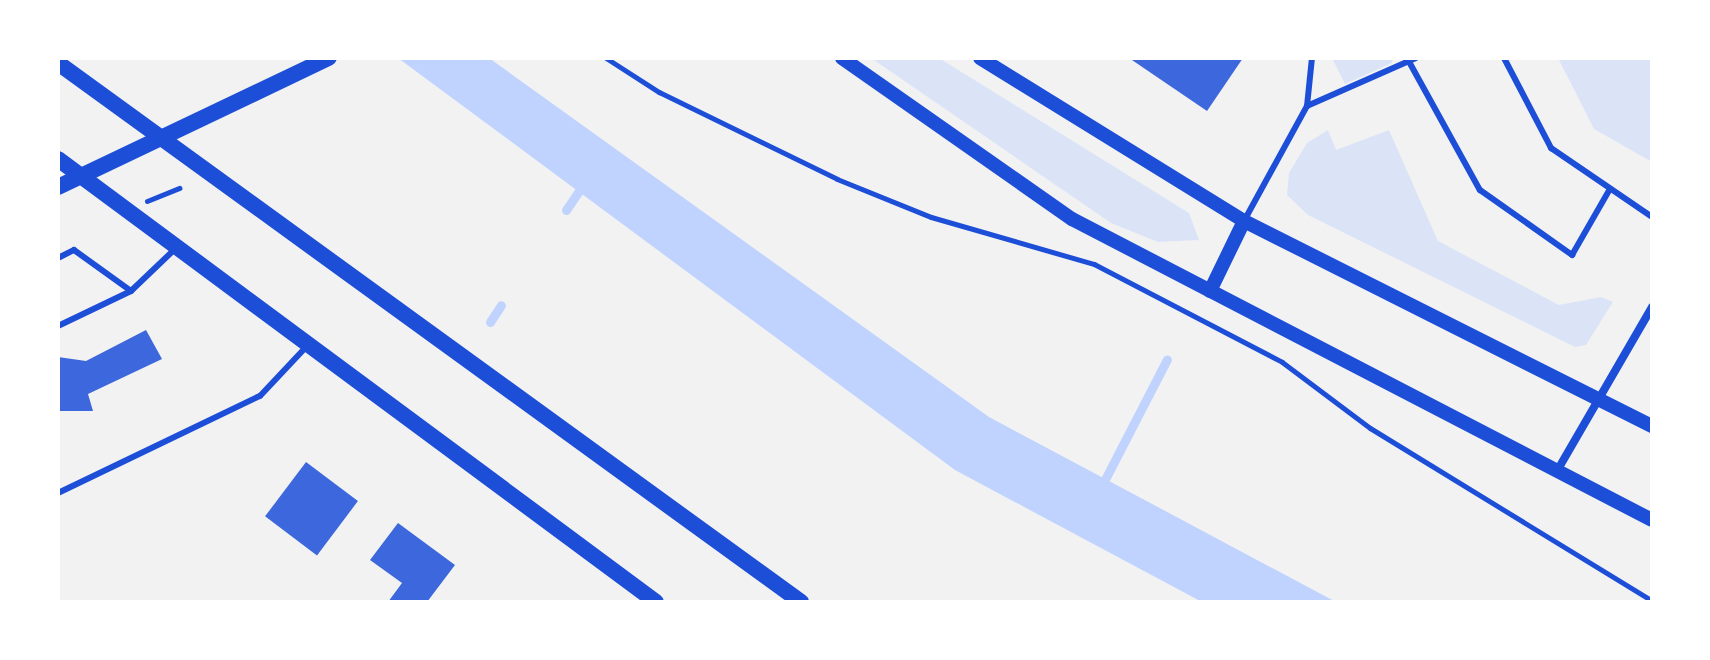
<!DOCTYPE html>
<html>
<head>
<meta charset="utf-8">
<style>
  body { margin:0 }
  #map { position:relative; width:1710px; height:660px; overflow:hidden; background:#f2f2f2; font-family:"Varela Round",sans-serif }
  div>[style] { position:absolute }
  .green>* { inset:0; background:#dbe4f7 }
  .water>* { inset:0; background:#bfd3fe }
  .stream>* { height:9px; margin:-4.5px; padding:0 4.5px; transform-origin:4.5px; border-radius:4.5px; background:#bfd3fe }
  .building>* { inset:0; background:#3d67dc; transform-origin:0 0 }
  .path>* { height:5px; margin:-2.5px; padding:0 2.5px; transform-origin:2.5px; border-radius:2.5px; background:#1d4ed8 }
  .service>* { height:6px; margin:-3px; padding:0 3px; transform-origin:3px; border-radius:3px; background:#1d4ed8 }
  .minor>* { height:8px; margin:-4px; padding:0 4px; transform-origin:4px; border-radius:4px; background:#1d4ed8 }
  .tertiary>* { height:14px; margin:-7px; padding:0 7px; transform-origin:7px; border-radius:7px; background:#1d4ed8 }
  .secondary>* { height:16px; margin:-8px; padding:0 8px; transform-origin:8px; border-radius:8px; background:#1d4ed8 }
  span { translate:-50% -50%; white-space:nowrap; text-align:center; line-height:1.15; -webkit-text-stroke:6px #fff; paint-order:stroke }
  .frame { position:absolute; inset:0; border:60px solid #fff; pointer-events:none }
</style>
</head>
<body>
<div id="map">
  <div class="green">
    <i style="clip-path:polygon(871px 58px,939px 58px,1189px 213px,1199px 240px,1158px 242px,1111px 223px)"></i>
    <i style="clip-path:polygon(1332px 58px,1392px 58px,1392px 63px,1345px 84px)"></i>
    <i style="clip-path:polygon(1558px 58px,1652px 58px,1652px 162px,1594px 129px)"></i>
    <i style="clip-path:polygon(1328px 130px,1336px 150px,1389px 130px,1438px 241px,1559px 305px,1601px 297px,1613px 302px,1586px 345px,1575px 347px,1308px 215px,1287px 195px,1289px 173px,1307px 143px)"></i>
  </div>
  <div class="water">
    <i style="clip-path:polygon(398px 58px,489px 58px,989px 417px,1336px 602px,1202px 602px,955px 470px)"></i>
  </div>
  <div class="stream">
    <i style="left:566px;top:210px;width:32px;rotate:-56deg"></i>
    <i style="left:490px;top:322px;width:20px;rotate:-57deg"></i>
    <i style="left:1099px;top:491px;width:148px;rotate:-62.7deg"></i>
  </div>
  <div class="building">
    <i style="clip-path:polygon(1129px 58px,1243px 58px,1207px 111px)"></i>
    <i style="clip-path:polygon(146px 330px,162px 359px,88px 394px,93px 411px,58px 411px,58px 357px,86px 361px)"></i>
    <i style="left:306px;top:462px;width:65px;height:68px;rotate:37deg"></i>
    <i style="clip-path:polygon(398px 523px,455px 565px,427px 602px,388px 602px,402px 583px,370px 560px)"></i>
  </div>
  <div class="path">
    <i style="left:606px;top:58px;width:63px;rotate:32.7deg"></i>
    <i style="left:659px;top:92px;width:198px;rotate:26deg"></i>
    <i style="left:837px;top:179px;width:101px;rotate:22deg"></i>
    <i style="left:931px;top:217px;width:170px;rotate:16.1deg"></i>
    <i style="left:1094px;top:264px;width:212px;rotate:27.5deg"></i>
    <i style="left:1282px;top:362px;width:110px;rotate:36.9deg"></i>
    <i style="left:1370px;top:428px;width:331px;rotate:31.5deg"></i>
    <i style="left:147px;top:201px;width:35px;rotate:-22deg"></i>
  </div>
  <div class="service">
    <i style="left:1407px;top:58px;width:151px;rotate:61.1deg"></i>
    <i style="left:1480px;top:190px;width:113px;rotate:35.2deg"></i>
    <i style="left:1572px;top:255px;width:76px;rotate:-60.1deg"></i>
    <i style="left:1504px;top:58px;width:102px;rotate:62.4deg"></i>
    <i style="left:1551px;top:148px;width:122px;rotate:34.3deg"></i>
    <i style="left:1307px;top:106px;width:119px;rotate:-23.8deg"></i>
    <i style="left:1244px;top:221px;width:131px;rotate:-61.3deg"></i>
    <i style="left:1307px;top:106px;width:48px;rotate:-84.1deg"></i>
    <i style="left:58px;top:258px;width:18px;rotate:-27deg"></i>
    <i style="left:74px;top:250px;width:70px;rotate:35.7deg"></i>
    <i style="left:58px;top:326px;width:81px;rotate:-25.6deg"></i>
    <i style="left:131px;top:291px;width:61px;rotate:-43.7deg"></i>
    <i style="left:58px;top:493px;width:224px;rotate:-25.7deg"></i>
    <i style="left:260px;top:396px;width:69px;rotate:-46.8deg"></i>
  </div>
  <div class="minor">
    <i style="left:1557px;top:471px;width:190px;rotate:-59.9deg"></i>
  </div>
  <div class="tertiary">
    <i style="left:842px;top:58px;width:281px;rotate:35deg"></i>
    <i style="left:1072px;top:219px;width:653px;rotate:27.43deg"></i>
    <i style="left:980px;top:58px;width:310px;rotate:31.7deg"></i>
    <i style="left:1244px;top:221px;width:457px;rotate:26.7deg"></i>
    <i style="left:1210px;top:291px;width:78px;rotate:-64.1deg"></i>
  </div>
  <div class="secondary">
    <i style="left:58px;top:63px;width:918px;rotate:35.96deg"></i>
    <i style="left:58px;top:159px;width:744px;rotate:36.53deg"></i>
    <i style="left:58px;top:187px;width:300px;rotate:-25.5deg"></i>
  </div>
  <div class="frame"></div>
</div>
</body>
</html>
